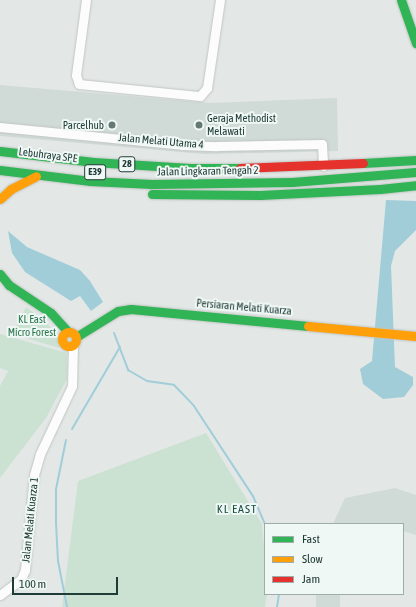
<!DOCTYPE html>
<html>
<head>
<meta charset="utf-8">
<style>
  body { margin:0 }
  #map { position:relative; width:416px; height:607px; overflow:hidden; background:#e3e8e6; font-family:"Asap Condensed",sans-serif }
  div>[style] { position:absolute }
  .built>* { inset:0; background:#d0dad6; transform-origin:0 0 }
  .green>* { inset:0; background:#cbe2d3 }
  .water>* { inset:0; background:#a1cdd9 }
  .stream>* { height:2px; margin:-1px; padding:0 1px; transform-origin:1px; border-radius:1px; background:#a1cdd9 }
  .roads { filter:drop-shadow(0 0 1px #c0c5c3) drop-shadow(0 0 1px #c0c5c3) }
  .street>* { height:9px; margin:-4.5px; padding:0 4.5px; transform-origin:4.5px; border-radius:4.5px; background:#fbfcfb }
  .fast>* { height:9px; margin:-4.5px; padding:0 4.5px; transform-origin:4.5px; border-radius:4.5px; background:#30b455 }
  .slow>* { height:9px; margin:-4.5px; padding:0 4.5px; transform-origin:4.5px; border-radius:4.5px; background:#ff9f0a }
  .slow>.ring { margin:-4.5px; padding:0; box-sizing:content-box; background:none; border:9px solid #ff9f0a; border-radius:50% }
  .jam>* { height:9px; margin:-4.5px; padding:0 4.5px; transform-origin:4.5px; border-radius:4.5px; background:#e5322d }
  .dots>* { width:11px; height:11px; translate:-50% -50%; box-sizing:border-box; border:2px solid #f0f8f5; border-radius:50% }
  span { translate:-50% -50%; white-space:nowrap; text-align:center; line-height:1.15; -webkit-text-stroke:4px #f0f8f5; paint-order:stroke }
  .shield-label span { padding:1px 3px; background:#f0f8f5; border:1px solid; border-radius:3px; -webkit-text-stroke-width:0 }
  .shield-label { font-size:10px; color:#203c37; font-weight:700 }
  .poi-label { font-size:11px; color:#203c37 }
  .left { translate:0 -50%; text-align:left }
  .right { translate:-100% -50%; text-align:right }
  .street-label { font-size:11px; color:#203c37 }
  .park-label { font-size:11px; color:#28754b }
  .neighbourhood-label { font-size:12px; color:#1b4f46; letter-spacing:1px }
  .legend { position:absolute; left:264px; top:523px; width:140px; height:72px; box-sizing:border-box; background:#f0f8f5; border:1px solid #9dada9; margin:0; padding:5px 7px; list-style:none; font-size:12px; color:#203c37 }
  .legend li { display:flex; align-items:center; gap:8px; height:20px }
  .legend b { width:20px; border:1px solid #9dada9 }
  .scale { position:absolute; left:12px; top:577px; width:106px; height:18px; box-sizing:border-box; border:2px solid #203c37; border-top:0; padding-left:5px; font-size:12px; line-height:14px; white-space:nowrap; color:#203c37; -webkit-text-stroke:3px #f0f8f5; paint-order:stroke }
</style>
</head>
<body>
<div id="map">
  <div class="built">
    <i style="clip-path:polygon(0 85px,210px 103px,337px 98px,338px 151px,205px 154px,0 136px)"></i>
    <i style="clip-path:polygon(395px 488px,416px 495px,416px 535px,403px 531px,403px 524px,333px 524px,345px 498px)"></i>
    <i style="left:316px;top:594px;width:24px;height:13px"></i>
  </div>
  <div class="green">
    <i style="clip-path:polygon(26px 307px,43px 319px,57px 335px,59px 348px,12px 334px)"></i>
    <i style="clip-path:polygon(0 334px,67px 353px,67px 379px,46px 418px,0 478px,0 386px,8px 371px,0 368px)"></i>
    <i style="clip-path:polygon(206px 433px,262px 524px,265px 557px,265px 594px,267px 594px,265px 607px,62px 607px,78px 481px)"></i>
  </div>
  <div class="water">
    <i style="clip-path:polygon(386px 200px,416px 201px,416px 230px,395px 251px,391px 266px,395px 367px,413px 377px,413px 385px,404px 397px,383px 399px,363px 384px,360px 369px,372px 361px)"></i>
    <i style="clip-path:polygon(8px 231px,27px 247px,80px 270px,90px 281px,103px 302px,91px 311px,80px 296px,71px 301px,25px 272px,12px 253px)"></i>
  </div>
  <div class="stream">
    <i style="left:114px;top:333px;width:40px;rotate:69deg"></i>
    <i style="left:128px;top:370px;width:22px;rotate:30deg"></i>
    <i style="left:147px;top:381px;width:27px;rotate:8deg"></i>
    <i style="left:174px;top:385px;width:29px;rotate:46deg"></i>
    <i style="left:194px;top:406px;width:108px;rotate:56.8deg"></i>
    <i style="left:253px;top:496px;width:30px;rotate:67deg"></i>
    <i style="left:72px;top:429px;width:95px;rotate:-59.7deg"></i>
    <i style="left:66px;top:440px;width:50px;rotate:101.5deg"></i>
    <i style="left:56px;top:489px;width:34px;rotate:90deg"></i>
    <i style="left:56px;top:523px;width:38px;rotate:87deg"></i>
    <i style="left:58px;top:561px;width:47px;rotate:78.9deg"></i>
    <i style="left:277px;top:607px;width:13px;rotate:-81deg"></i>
  </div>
  <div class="roads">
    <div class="street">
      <i style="left:86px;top:0;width:76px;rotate:97.6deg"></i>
      <i style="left:76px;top:75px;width:9px;rotate:72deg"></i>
      <i style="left:79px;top:84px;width:122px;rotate:5.7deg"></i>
      <i style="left:200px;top:96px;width:11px;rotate:-49deg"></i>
      <i style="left:207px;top:88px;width:89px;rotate:-81.6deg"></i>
      <i style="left:0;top:127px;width:183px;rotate:5.6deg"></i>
      <i style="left:182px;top:145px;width:35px;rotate:2deg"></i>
      <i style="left:217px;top:146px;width:105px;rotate:-1.1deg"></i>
      <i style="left:322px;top:144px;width:22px;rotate:87deg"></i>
      <i style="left:0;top:595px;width:26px;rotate:-37deg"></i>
      <i style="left:21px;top:579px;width:10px;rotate:-66deg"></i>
      <i style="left:25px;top:570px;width:95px;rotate:-84.6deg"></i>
      <i style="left:34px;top:475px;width:22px;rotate:-74deg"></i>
      <i style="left:40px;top:454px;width:75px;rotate:-64.8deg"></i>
      <i style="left:72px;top:386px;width:40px;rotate:-88.6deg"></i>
    </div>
    <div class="fast">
      <i style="left:401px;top:0;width:46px;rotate:70.8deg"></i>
      <i style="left:0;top:151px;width:94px;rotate:6.7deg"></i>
      <i style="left:93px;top:162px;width:97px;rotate:3.5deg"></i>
      <i style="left:190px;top:168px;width:50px"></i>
      <i style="left:363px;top:163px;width:53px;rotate:-3.2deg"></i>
      <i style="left:0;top:170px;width:91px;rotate:7deg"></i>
      <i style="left:90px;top:181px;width:62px;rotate:2.8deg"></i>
      <i style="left:152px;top:184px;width:140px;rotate:-0.8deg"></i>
      <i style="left:292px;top:182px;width:124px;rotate:-4.6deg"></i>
      <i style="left:152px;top:194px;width:108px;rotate:0.5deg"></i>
      <i style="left:260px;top:195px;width:120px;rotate:-2.9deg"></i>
      <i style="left:380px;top:189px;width:36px;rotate:-6deg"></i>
      <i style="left:0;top:274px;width:14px;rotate:51deg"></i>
      <i style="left:9px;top:285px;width:50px;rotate:33.7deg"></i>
      <i style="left:51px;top:313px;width:25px;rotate:48deg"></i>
      <i style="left:76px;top:337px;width:49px;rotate:-31.8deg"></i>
      <i style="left:118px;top:311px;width:13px;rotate:-9deg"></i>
      <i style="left:131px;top:309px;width:178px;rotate:5.5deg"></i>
    </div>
    <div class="slow">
      <i style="left:0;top:199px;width:15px;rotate:-42deg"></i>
      <i style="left:11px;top:189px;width:28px;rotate:-27deg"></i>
      <i style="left:308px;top:326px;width:108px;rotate:5.3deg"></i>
      <i class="ring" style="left:62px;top:332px;width:5px;height:5px"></i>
    </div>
    <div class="jam">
      <i style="left:240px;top:168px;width:123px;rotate:-2.3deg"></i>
    </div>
  </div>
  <div class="dots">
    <i style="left:112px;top:125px;background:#647874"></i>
    <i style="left:199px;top:125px;background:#647874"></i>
  </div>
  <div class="shield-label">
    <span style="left:127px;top:164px">28</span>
    <span style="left:95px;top:172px">E39</span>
  </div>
  <div class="poi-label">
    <span class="left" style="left:207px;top:125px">Geraja Methodist<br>Melawati</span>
    <span class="right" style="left:104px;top:125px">Parcelhub</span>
  </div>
  <div class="street-label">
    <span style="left:161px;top:141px;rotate:5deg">Jalan Melati Utama 4</span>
    <span style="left:48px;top:155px;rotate:7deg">Lebuhraya SPE</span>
    <span style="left:208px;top:171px;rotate:-1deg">Jalan Lingkaran Tengah 2</span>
    <span style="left:244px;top:307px;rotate:5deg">Persiaran Melati Kuarza</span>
    <span style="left:30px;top:520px;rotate:-84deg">Jalan Melati Kuarza 1</span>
  </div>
  <div class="park-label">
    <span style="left:32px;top:326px">KL East<br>Micro Forest</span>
  </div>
  <div class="neighbourhood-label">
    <span style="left:237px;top:510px">KL EAST</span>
  </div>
  <ul class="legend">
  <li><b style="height:5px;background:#30b455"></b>Fast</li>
  <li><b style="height:5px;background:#ff9f0a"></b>Slow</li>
  <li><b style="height:5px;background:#e5322d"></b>Jam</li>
  </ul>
  <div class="scale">100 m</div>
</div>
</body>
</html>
